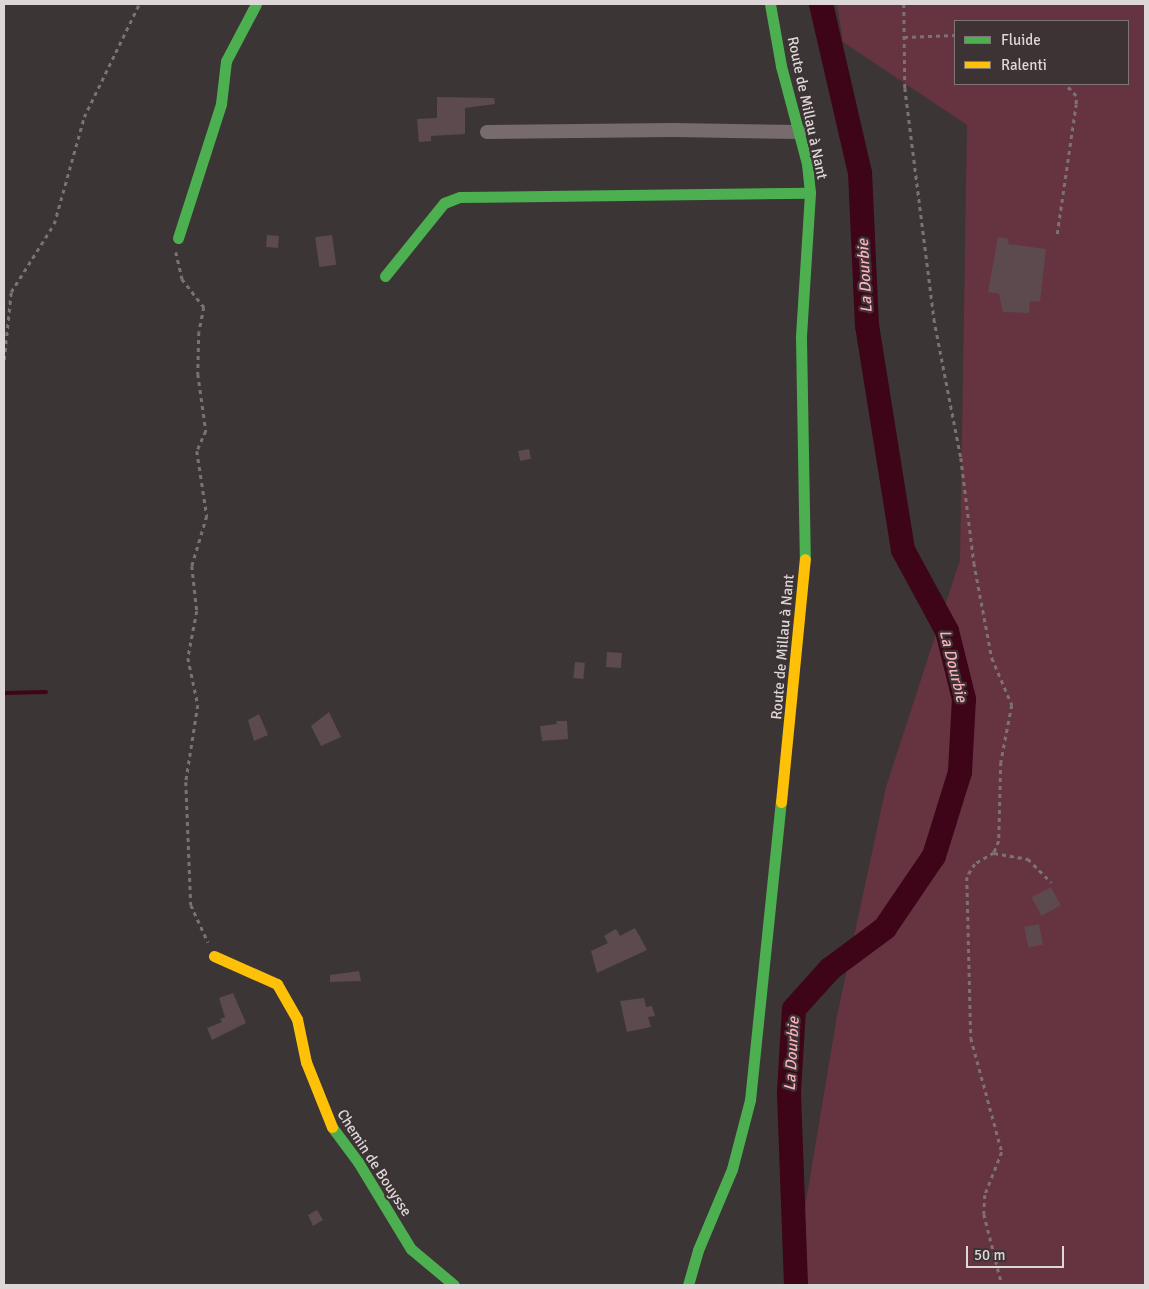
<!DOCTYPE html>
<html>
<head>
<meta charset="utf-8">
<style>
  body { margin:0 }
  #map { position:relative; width:1149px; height:1289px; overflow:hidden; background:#3b3536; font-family:Signika,sans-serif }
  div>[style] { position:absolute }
  .green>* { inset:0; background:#663340 }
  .stream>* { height:4px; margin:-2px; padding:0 2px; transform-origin:2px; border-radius:2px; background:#3d0517 }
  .river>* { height:24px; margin:-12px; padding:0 12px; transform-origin:12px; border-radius:12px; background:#3d0517 }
  .building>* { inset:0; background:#5c4a4f; transform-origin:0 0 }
  .path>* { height:2.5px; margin-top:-1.25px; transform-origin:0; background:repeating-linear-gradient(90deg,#7c7173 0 4px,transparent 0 8px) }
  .street>* { height:14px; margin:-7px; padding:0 7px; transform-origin:7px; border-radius:7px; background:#776b6c }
  .fast>* { height:11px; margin:-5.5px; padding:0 5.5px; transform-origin:5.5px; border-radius:5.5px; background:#4caf50 }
  .slow>* { height:11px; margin:-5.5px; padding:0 5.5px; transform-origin:5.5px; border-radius:5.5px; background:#ffc107 }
  span { translate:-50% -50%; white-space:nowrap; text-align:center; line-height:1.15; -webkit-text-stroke:4.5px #3d3334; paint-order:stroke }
  .street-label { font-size:15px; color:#ddd7d8 }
  .water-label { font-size:16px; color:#fcb0be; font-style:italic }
  .frame { position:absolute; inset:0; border:5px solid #ddd7d8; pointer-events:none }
  .legend { position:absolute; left:954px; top:20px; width:175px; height:65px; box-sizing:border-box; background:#3d3334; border:1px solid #7d7576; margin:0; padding:6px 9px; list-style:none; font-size:15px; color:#ddd7d8 }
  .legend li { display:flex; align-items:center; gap:10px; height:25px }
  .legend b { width:25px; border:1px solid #7d7576 }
  .scale { position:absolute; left:966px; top:1246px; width:98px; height:22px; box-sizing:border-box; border:2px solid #ddd7d8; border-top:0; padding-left:6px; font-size:15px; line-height:18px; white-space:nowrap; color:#ddd7d8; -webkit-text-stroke:4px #3d3334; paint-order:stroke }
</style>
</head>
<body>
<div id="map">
  <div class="green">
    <i style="clip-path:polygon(evenodd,837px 4px,1145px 4px,1145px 1285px,800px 1285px,803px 1219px,837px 1016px,886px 787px,960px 560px,967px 125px,843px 42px,837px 4px,955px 21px,1128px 21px,1128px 84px,955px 84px,955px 21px)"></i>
  </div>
  <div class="stream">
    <i style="left:4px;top:693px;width:42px;rotate:-1.4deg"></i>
  </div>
  <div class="river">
    <i style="left:796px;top:1285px;width:193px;rotate:-92.1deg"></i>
    <i style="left:789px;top:1092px;width:83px;rotate:-86.6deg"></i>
    <i style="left:794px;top:1009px;width:54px;rotate:-48deg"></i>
    <i style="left:830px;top:969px;width:69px;rotate:-36.7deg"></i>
    <i style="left:885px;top:928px;width:87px;rotate:-55.8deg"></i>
    <i style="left:934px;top:856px;width:88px;rotate:-72.8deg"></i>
    <i style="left:960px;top:772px;width:73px;rotate:-86.9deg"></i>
    <i style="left:964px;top:699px;width:70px;rotate:-104deg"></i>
    <i style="left:947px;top:631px;width:92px;rotate:-118.5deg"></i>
    <i style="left:903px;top:550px;width:227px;rotate:-99.1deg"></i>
    <i style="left:867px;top:326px;width:153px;rotate:-92.6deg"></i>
    <i style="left:860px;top:173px;width:173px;rotate:-103deg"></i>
  </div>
  <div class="building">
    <i style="clip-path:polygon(437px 97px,494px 98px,495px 104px,465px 108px,465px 134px,431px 136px,431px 141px,419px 142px,417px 119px,437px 118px)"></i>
    <i style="left:267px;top:235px;width:12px;height:12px;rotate:5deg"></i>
    <i style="left:332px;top:235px;width:30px;height:17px;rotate:82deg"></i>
    <i style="clip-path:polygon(998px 237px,1009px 239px,1008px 244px,1046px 249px,1040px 302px,1030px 301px,1029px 313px,1003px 312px,999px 294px,988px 292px)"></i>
    <i style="left:529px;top:449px;width:10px;height:11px;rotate:79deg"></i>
    <i style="left:607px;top:652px;width:15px;height:15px;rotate:4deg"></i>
    <i style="left:575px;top:662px;width:10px;height:16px;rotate:6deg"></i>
    <i style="clip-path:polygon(329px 712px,341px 737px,321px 746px,311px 726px)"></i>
    <i style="clip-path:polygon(259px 714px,268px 735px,254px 741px,248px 720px)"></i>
    <i style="clip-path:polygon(556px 721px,567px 721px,568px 739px,542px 741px,540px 726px,557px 724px)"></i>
    <i style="left:1051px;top:887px;width:21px;height:22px;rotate:62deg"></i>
    <i style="left:1039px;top:924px;width:21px;height:15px;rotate:79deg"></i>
    <i style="clip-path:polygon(635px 928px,647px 950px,597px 973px,591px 951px,608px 943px,604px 936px,616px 929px,620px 936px)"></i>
    <i style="clip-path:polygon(359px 971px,361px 981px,330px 982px,330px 975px)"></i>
    <i style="clip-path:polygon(233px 993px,246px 1023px,212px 1040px,207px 1028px,222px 1022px,220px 1019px,225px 1017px,219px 998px)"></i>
    <i style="clip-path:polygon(644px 998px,646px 1007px,652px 1006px,655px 1016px,648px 1017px,651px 1027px,627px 1032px,620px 1001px)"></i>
    <i style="clip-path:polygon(317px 1210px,323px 1220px,313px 1226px,308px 1215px)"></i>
  </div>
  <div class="path">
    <i style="left:904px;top:4px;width:84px;rotate:89.3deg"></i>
    <i style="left:905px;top:88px;width:233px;rotate:82.8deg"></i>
    <i style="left:934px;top:319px;width:142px;rotate:79deg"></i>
    <i style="left:961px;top:458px;width:106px;rotate:82.9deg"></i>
    <i style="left:974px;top:563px;width:97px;rotate:79.3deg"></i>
    <i style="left:992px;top:658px;width:51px;rotate:66.9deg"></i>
    <i style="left:1012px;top:705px;width:58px;rotate:100.9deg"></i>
    <i style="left:1001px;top:762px;width:79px;rotate:91.5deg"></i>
    <i style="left:999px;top:841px;width:13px;rotate:113deg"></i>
    <i style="left:994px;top:853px;width:22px;rotate:150deg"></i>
    <i style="left:975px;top:864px;width:15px;rotate:122deg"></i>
    <i style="left:967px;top:877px;width:161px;rotate:88.6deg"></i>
    <i style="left:971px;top:1038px;width:118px;rotate:74.8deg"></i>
    <i style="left:1002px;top:1152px;width:46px;rotate:111.6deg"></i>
    <i style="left:985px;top:1195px;width:19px;rotate:93deg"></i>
    <i style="left:984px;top:1214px;width:73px;rotate:75.8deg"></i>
    <i style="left:904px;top:37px;width:51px;rotate:-2.2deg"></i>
    <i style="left:1057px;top:234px;width:131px;rotate:-81.7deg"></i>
    <i style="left:1076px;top:104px;width:8px;rotate:-90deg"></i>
    <i style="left:1076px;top:96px;width:16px;rotate:-133deg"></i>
    <i style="left:176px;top:252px;width:28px;rotate:77deg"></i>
    <i style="left:182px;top:279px;width:36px;rotate:52deg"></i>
    <i style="left:204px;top:307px;width:25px;rotate:101deg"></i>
    <i style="left:199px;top:332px;width:42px;rotate:91.4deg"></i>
    <i style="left:198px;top:374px;width:58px;rotate:82deg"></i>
    <i style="left:206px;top:431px;width:22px;rotate:114deg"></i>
    <i style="left:197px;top:451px;width:66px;rotate:81.3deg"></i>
    <i style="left:207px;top:516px;width:52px;rotate:106.7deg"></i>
    <i style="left:192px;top:566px;width:45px;rotate:83.7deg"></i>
    <i style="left:197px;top:611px;width:48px;rotate:100.8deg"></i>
    <i style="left:188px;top:658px;width:48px;rotate:78deg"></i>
    <i style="left:198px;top:705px;width:78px;rotate:98.9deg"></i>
    <i style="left:186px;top:782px;width:123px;rotate:87.7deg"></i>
    <i style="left:191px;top:905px;width:41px;rotate:65.3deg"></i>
    <i style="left:4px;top:360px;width:68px;rotate:-84.1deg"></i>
    <i style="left:11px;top:292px;width:80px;rotate:-57.7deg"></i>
    <i style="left:54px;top:224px;width:111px;rotate:-74.3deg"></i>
    <i style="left:84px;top:117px;width:126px;rotate:-64deg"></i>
    <i style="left:994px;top:853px;width:35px;rotate:10deg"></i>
    <i style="left:1028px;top:859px;width:33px;rotate:45deg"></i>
  </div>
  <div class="street">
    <i style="left:487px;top:132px;width:186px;rotate:-0.6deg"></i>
    <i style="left:673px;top:130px;width:127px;rotate:0.9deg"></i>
  </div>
  <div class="fast">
    <i style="left:770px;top:4px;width:63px;rotate:79.9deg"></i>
    <i style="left:781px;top:66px;width:101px;rotate:75.1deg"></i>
    <i style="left:807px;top:164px;width:29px;rotate:84deg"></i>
    <i style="left:810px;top:193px;width:145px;rotate:93.6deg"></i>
    <i style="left:801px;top:338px;width:221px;rotate:89deg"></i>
    <i style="left:178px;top:238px;width:141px;rotate:-72.2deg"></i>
    <i style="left:221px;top:104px;width:43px;rotate:-83.4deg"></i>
    <i style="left:226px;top:61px;width:64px;rotate:-62.2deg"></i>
    <i style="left:385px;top:276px;width:94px;rotate:-51.1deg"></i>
    <i style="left:444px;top:203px;width:17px;rotate:-21deg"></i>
    <i style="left:460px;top:197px;width:350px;rotate:-0.7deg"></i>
    <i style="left:332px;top:1127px;width:44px;rotate:53.4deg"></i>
    <i style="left:358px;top:1162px;width:102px;rotate:58.7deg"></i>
    <i style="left:411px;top:1249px;width:56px;rotate:39.9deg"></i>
    <i style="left:688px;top:1285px;width:36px;rotate:-74deg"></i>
    <i style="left:698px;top:1250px;width:88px;rotate:-67.2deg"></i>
    <i style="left:732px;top:1169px;width:71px;rotate:-75.4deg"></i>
    <i style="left:750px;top:1100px;width:300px;rotate:-84.1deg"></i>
  </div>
  <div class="slow">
    <i style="left:781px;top:802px;width:244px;rotate:-84.4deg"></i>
    <i style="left:214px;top:956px;width:69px;rotate:24deg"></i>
    <i style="left:277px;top:984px;width:40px;rotate:60.3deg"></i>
    <i style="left:297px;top:1019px;width:44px;rotate:78.2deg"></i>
    <i style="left:306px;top:1062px;width:70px;rotate:68.2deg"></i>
  </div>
  <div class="street-label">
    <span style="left:807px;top:108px;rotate:78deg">Route de Millau à Nant</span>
    <span style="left:783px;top:647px;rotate:-85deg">Route de Millau à Nant</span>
    <span style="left:374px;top:1163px;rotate:57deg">Chemin de Bouysse</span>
  </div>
  <div class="water-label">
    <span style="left:865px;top:276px;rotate:-93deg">La Dourbie</span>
    <span style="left:953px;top:666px;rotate:76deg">La Dourbie</span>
    <span style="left:792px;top:1054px;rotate:-87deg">La Dourbie</span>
  </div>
  <div class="frame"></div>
  <ul class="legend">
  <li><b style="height:6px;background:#4caf50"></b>Fluide</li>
  <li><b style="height:6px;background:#ffc107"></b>Ralenti</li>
  </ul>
  <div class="scale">50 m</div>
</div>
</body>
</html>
